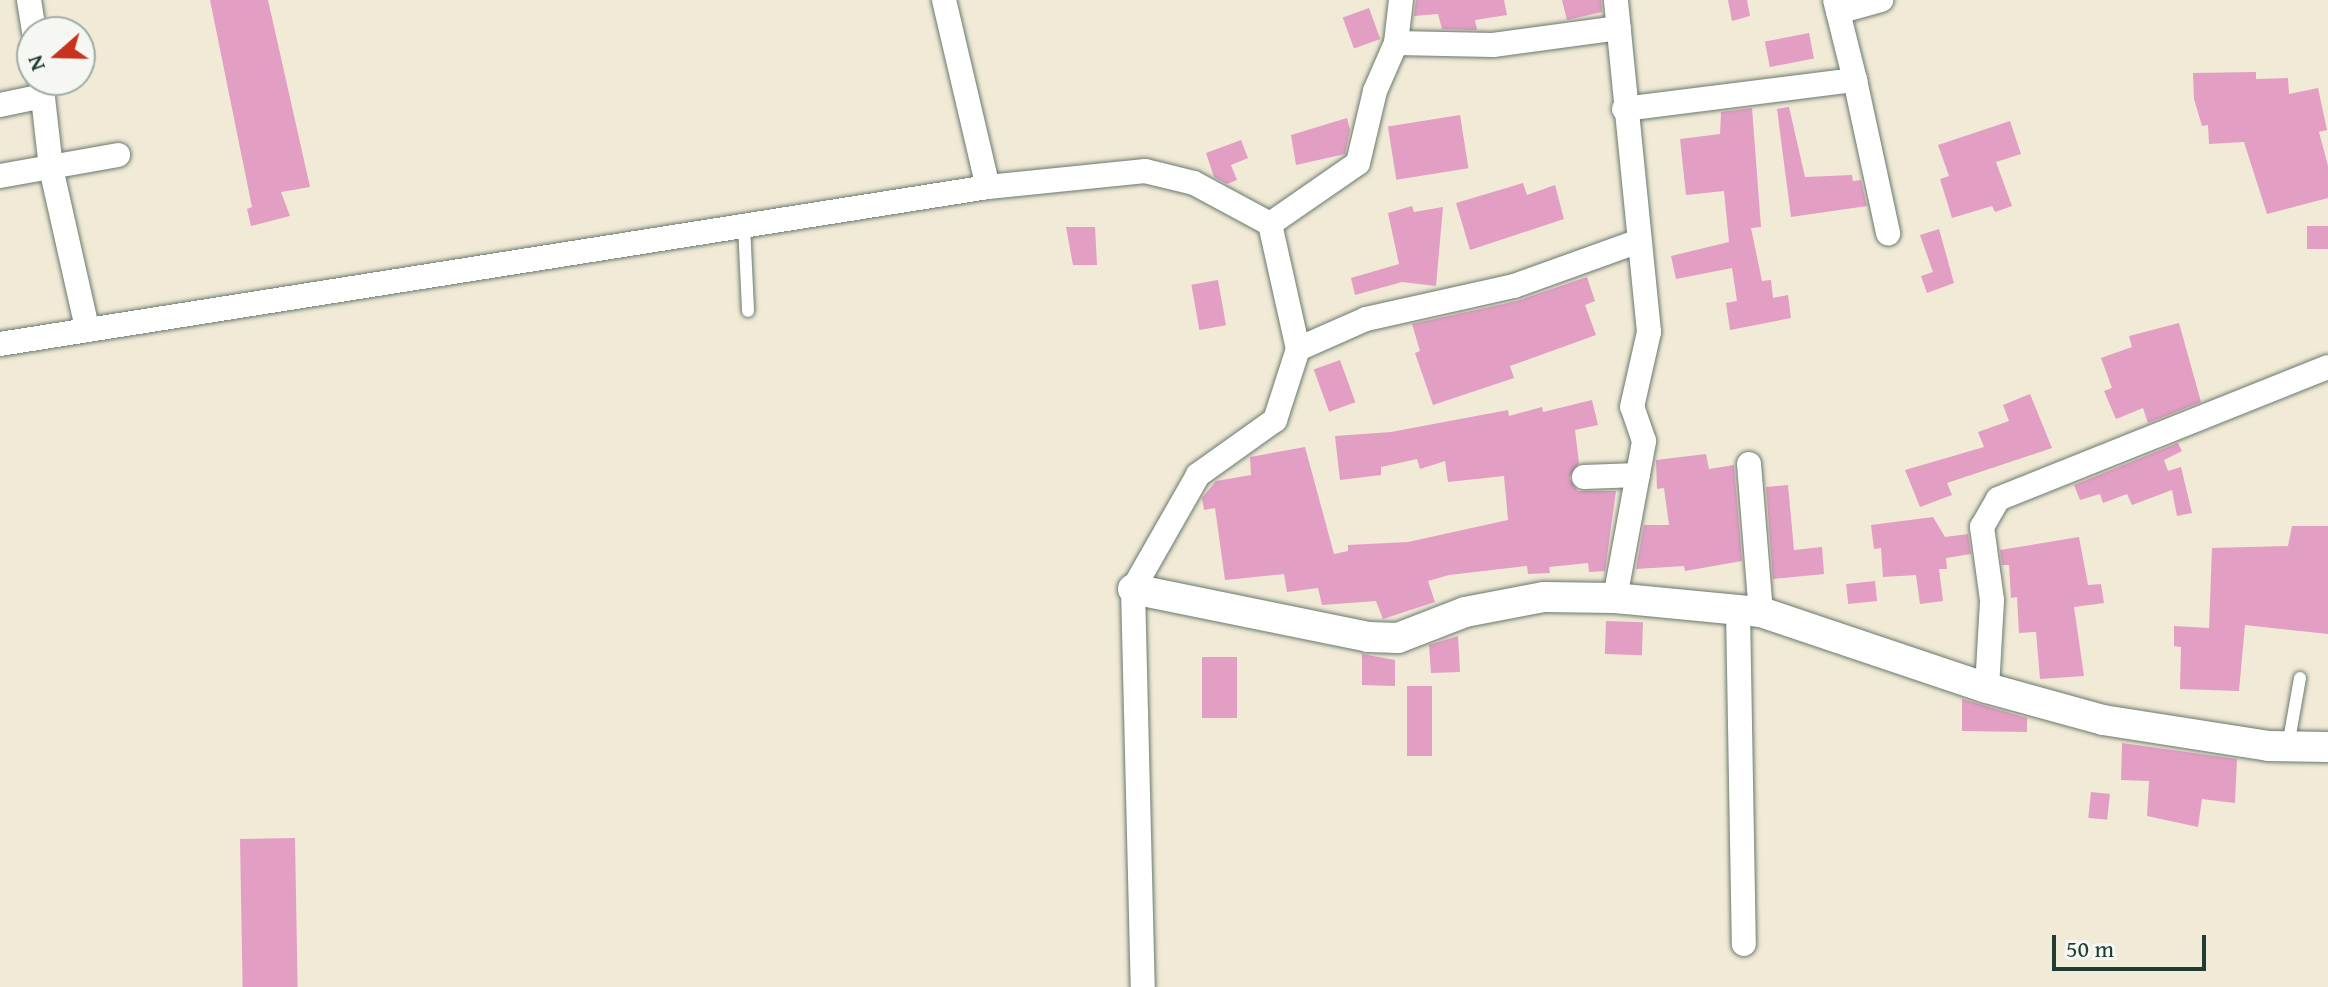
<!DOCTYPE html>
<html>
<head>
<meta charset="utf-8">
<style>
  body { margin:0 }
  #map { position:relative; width:2328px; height:987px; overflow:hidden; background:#f1ead6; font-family:"Gentium Book Plus",serif }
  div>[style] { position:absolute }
  .building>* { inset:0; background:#e39ec4; transform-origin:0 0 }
  .roads { filter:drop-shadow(0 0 2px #687a6d) drop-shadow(0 0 2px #687a6d) }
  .service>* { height:12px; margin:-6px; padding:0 6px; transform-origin:6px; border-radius:6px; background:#fff }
  .minor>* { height:24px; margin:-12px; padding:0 12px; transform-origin:12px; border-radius:12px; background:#fff }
  .tertiary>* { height:30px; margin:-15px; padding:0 15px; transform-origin:15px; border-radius:15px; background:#fff }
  span { translate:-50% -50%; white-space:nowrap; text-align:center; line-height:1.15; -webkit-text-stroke:6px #f6f6f2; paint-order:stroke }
  .north { position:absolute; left:16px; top:16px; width:80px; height:80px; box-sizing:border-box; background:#f6f6f2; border:2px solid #a0aca6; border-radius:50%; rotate:250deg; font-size:22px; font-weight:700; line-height:32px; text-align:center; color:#1f3d34 }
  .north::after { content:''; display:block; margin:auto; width:28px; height:36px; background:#c8321e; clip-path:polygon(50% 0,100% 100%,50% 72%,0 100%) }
  .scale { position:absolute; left:2052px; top:935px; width:154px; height:36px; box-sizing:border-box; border:4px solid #1f3d34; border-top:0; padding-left:10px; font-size:24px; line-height:28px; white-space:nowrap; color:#1f3d34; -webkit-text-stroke:6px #f6f6f2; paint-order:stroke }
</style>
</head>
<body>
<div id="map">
  <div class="building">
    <i style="clip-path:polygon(210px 0,268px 0,310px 187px,281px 192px,290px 216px,251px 226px,247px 209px,252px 207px)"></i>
    <i style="clip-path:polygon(1416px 0,1504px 0,1507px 15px,1475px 20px,1477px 30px,1442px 29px,1438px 14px,1414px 16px)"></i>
    <i style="clip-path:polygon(1562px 0,1601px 0,1602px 12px,1567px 20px)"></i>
    <i style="clip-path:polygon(1728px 0,1747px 0,1750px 16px,1732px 21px)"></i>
    <i style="left:1369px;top:8px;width:33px;height:28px;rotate:70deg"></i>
    <i style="left:1809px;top:33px;width:26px;height:45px;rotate:79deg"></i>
    <i style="clip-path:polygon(2256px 72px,2256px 79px,2288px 78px,2289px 94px,2318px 88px,2327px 130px,2319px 132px,2328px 166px,2328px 198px,2267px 214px,2244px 142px,2209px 144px,2208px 125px,2202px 126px,2194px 99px,2193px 73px)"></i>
    <i style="clip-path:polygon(1789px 107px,1805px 177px,1852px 175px,1853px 181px,1861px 180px,1867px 206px,1791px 217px,1777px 109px)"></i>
    <i style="clip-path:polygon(1752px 108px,1761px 227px,1751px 228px,1762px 281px,1771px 280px,1773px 298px,1788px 295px,1791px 318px,1730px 330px,1726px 303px,1737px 301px,1732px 268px,1676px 279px,1671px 256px,1729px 242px,1724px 191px,1686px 195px,1680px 139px,1720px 134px,1721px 112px)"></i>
    <i style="left:1460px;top:115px;width:54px;height:73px;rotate:81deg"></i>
    <i style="clip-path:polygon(1347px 118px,1350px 130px,1345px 154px,1296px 165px,1291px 135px)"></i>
    <i style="clip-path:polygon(2010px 121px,2021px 154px,1996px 162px,2012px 206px,1995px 212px,1992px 206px,1952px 218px,1940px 179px,1949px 176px,1938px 145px)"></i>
    <i style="clip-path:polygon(1241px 140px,1248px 158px,1231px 165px,1237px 180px,1227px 184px,1214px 177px,1206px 153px)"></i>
    <i style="clip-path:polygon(1523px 183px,1527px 195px,1555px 185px,1564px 219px,1470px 250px,1456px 203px)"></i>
    <i style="clip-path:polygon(1412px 206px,1414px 212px,1443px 207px,1436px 286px,1402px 282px,1355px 295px,1351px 278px,1399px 264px,1388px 213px)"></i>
    <i style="left:2328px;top:226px;width:23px;height:21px;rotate:90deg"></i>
    <i style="clip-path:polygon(1066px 227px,1095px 227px,1097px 265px,1073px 265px)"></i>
    <i style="clip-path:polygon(1939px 229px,1954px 283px,1927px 293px,1921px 276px,1933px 272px,1920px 235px)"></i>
    <i style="clip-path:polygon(1587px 277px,1595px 301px,1585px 305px,1596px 335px,1510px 366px,1514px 378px,1433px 405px,1415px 353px,1420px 351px,1412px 324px,1517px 301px)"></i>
    <i style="left:1218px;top:280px;width:46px;height:27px;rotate:80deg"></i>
    <i style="clip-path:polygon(2179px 323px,2201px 402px,2148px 423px,2143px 408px,2116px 419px,2104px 391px,2112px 388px,2101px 358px,2132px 347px,2129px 336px)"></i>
    <i style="left:1340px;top:360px;width:45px;height:28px;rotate:70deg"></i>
    <i style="clip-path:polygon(2030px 394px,2052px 448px,1947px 483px,1952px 495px,1920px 507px,1905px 470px,1984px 447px,1978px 432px,2009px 421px,2003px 405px)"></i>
    <i style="clip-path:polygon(1592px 400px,1598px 425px,1575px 430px,1579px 463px,1569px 478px,1578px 491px,1616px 491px,1605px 571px,1589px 572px,1588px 563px,1549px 567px,1550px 573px,1528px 574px,1527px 566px,1449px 575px,1428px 581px,1435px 602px,1383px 619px,1376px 601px,1322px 605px,1318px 588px,1287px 592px,1284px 574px,1225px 580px,1215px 508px,1204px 510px,1202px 498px,1216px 481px,1251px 475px,1250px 457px,1305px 447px,1334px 554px,1348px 551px,1348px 545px,1408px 542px,1508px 520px,1504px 476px,1448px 482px,1445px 461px,1420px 469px,1417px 459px,1381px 467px,1381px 475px,1340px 480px,1335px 436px,1391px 432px,1508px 410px,1509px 416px,1542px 407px,1543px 412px)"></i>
    <i style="clip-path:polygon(2178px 443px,2182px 451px,2164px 460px,2168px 471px,2181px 467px,2192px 513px,2177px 516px,2172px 490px,2132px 505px,2127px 494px,2103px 503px,2100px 494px,2080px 500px,2074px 485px)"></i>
    <i style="clip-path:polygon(1706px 454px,1709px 469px,1734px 465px,1742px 561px,1685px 571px,1684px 566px,1636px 569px,1644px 525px,1669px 525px,1664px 488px,1657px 489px,1656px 460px)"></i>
    <i style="clip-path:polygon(1788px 485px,1794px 550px,1822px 547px,1824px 574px,1773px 579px,1766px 487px)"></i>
    <i style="clip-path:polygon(1933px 517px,1945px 537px,1968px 534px,1971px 554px,1946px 558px,1947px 569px,1939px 569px,1943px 601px,1920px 604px,1916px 575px,1883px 577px,1881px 548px,1874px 549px,1871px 525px)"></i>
    <i style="clip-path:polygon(2292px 526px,2328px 526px,2328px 634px,2245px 625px,2239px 691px,2180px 689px,2181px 647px,2174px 646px,2174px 626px,2209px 628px,2212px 548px,2288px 546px)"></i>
    <i style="clip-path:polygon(2079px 537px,2088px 585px,2101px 584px,2104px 603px,2074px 607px,2084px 676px,2040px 679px,2036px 632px,2019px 633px,2017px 597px,2011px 598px,2009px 565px,2002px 565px,2000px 550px)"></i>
    <i style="left:1875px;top:581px;width:20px;height:29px;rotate:84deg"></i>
    <i style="left:1606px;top:621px;width:37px;height:33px;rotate:2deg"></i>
    <i style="clip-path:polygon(1458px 636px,1460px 672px,1431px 673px,1429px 645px)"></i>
    <i style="clip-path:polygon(1362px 654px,1395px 660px,1395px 686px,1362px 685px)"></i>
    <i style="left:1202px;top:657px;width:35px;height:61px"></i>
    <i style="left:1407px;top:686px;width:25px;height:70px"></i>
    <i style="clip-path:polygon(1962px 699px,2027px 718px,2027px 732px,1962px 731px)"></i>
    <i style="clip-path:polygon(2122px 743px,2237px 759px,2235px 803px,2202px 799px,2198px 827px,2147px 816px,2149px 781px,2121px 780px)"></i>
    <i style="left:2091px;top:792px;width:19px;height:26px;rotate:6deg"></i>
    <i style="left:295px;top:838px;width:149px;height:55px;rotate:89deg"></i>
  </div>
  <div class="roads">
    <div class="service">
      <i style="left:744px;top:225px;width:86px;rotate:87.3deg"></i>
      <i style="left:2288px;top:746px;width:69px;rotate:-80deg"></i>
    </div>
    <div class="minor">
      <i style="left:29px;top:0;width:32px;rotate:81deg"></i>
      <i style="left:944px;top:0;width:192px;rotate:76.8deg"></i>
      <i style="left:988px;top:187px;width:158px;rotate:-5.8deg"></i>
      <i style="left:1145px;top:171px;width:50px;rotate:13.8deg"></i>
      <i style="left:1194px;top:183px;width:86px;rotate:28.3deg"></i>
      <i style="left:1270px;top:224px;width:128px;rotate:77.4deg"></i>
      <i style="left:1298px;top:349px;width:75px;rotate:107.9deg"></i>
      <i style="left:1275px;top:420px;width:95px;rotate:144.5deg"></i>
      <i style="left:1198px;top:475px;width:131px;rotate:119.7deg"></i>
      <i style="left:1133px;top:589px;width:398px;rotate:88.6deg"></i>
      <i style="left:1838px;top:12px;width:45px;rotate:-15.6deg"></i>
      <i style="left:1396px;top:43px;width:97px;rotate:1.2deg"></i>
      <i style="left:1493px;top:45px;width:127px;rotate:-7.7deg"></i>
      <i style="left:41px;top:80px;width:89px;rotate:83.5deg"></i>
      <i style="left:51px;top:168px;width:164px;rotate:77.3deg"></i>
      <i style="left:1855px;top:80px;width:157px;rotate:77.8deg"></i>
      <i style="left:0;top:105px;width:44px;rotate:-11.8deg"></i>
      <i style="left:1624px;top:109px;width:233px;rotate:-7.2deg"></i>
      <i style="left:1855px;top:80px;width:82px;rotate:-104deg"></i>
      <i style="left:0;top:176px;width:120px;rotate:-10.1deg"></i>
      <i style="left:1270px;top:224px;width:107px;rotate:-34.7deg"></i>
      <i style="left:1358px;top:163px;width:74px;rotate:-76.7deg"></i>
      <i style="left:1375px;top:91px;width:52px;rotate:-66.4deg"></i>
      <i style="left:1396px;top:43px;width:43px;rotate:-83.4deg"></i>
      <i style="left:0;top:344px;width:1000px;rotate:-9.03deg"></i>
      <i style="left:1298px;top:349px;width:74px;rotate:-23.8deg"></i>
      <i style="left:1366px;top:319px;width:152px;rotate:-12.6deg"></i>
      <i style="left:1514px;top:286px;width:133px;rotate:-19.8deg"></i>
      <i style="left:1749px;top:464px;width:148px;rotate:85.4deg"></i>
      <i style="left:1584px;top:477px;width:54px;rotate:-2.1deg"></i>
      <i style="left:1615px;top:598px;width:160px;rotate:-79.5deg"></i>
      <i style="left:1644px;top:441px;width:36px;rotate:-109deg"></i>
      <i style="left:1632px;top:407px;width:77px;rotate:-77.2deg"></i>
      <i style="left:1649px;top:332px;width:334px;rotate:-95.7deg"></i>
      <i style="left:1738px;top:610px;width:334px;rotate:89deg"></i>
      <i style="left:1987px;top:688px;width:88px;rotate:-86.7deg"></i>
      <i style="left:1992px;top:600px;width:74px;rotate:-97.8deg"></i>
      <i style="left:1982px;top:527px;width:32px;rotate:-60deg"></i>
      <i style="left:1998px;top:499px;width:355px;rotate:-21.8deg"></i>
    </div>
    <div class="tertiary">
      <i style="left:1133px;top:589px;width:240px;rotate:11.5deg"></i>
      <i style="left:1368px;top:637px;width:30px;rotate:2deg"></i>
      <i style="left:1398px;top:638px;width:72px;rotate:-21.2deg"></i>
      <i style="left:1465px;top:612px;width:80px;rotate:-10.8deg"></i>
      <i style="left:1544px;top:597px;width:71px;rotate:0.8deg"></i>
      <i style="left:1615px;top:598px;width:147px;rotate:5.5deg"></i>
      <i style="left:1761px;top:612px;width:238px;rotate:18.6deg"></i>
      <i style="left:1987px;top:688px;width:120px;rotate:15.4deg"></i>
      <i style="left:2103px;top:720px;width:168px;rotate:8.9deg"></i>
      <i style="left:2269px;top:746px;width:59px;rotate:1deg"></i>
    </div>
  </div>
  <div class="north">N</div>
  <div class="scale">50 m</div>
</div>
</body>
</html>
